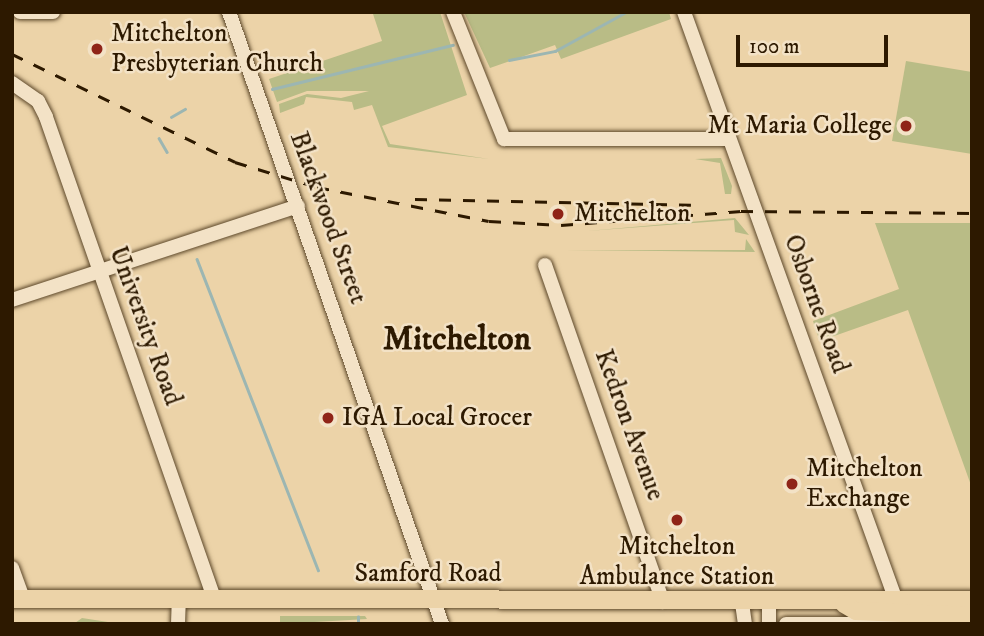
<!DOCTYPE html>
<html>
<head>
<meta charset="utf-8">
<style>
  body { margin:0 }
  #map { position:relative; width:984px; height:636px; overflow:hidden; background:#ecd3a8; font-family:"IM FELL DW Pica",serif }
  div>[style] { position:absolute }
  .green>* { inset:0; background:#b9bc86 }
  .stream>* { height:2.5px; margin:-1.25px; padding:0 1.25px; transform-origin:1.25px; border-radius:1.25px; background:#9cb6b2 }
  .roads { filter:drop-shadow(0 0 2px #5d482a) drop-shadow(0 0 2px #5d482a) }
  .minor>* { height:14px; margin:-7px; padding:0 7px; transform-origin:7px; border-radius:7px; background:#f3e2c6 }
  .major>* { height:18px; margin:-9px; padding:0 9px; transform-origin:9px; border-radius:9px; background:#ecd3a8 }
  .rail>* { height:2.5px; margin-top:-1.25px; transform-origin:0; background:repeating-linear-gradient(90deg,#2d1900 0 12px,transparent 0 24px) }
  .dots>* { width:19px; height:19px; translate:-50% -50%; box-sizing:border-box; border:4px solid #f3e2c6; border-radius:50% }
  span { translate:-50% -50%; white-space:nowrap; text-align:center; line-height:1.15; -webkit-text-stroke:5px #f3e2c6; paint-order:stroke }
  .poi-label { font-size:26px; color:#2d1900 }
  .left { translate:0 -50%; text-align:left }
  .right { translate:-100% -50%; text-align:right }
  .street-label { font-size:26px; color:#2d1900 }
  .district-label { font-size:33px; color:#2d1900; font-weight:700 }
  .frame { position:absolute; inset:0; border:14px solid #2d1900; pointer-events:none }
  .scale { position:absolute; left:736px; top:35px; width:152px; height:32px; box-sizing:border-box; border:4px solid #2d1900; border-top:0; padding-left:9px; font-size:21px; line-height:24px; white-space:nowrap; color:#2d1900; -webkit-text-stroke:5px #f3e2c6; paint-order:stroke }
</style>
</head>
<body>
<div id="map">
  <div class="green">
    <i style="clip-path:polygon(440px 12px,467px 95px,382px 126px,390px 144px,489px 159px,388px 147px,372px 105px,354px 110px,352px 102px,306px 97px,304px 104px,280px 113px,279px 104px,307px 94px,341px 98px,369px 91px,307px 91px,277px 102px,269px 79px,382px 41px,373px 14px)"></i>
    <i style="clip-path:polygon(464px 12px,669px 12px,671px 19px,561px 59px,555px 45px,490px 68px)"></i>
    <i style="clip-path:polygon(906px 61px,972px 72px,972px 154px,892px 141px)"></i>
    <i style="clip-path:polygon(721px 158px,732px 186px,731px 194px,725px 194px,720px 163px,695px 159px)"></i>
    <i style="clip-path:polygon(735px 218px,749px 235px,735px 232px,734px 220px,587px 231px)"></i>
    <i style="clip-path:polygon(875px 223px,972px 223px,972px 488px,908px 310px,820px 341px,816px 331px,813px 321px,899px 289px)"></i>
    <i style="clip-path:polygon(746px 239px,755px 252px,565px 250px,745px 250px)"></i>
    <i style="clip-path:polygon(280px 616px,365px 616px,367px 619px,280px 624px)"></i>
    <i style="clip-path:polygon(82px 618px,121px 624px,12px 624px,75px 623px)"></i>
  </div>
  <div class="stream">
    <i style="left:509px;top:60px;width:47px;rotate:-11.1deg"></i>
    <i style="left:555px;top:51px;width:81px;rotate:-28.8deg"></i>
    <i style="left:272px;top:89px;width:186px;rotate:-13.7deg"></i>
    <i style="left:171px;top:117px;width:16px;rotate:-30deg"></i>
    <i style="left:159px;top:138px;width:16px;rotate:60deg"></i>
    <i style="left:197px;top:259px;width:334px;rotate:68.7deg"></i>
    <i style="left:358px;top:624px;width:7px;rotate:-90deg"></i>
  </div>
  <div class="roads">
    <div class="minor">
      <i style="left:20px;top:12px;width:33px"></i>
      <i style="left:229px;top:12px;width:648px;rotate:70.81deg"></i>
      <i style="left:453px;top:12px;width:137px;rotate:68.1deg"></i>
      <i style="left:504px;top:139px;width:225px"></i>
      <i style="left:684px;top:12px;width:635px;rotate:70.19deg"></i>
      <i style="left:12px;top:83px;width:32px;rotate:35deg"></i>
      <i style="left:38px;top:101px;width:18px;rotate:63deg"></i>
      <i style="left:46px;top:117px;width:509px;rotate:70.75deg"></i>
      <i style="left:545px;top:265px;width:357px;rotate:70.7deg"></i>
      <i style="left:12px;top:300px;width:301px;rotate:-18.2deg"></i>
      <i style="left:12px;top:568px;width:33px;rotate:70deg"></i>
      <i style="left:742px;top:603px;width:21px;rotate:82deg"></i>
      <i style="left:769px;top:603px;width:21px;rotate:90deg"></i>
      <i style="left:178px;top:624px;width:25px;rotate:-88deg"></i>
      <i style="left:786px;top:624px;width:113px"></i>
    </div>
    <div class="major">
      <i style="left:12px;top:599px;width:960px;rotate:0.06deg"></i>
      <i style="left:844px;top:604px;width:14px;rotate:30deg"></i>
      <i style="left:856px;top:611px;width:116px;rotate:2.5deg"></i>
    </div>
  </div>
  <div class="rail">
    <i style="left:12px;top:54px;width:248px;rotate:25.8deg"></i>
    <i style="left:235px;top:162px;width:86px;rotate:17deg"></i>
    <i style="left:317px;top:187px;width:175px;rotate:11.2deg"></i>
    <i style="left:489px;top:221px;width:72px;rotate:3.2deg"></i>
    <i style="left:561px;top:225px;width:181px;rotate:-4.4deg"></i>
    <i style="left:741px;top:211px;width:231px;rotate:0.5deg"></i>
    <i style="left:415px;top:199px;width:276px;rotate:1.2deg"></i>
  </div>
  <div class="dots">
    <i style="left:97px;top:49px;background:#8f2418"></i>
    <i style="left:906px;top:126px;background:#8f2418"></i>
    <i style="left:558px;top:214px;background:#8f2418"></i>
    <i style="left:328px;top:418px;background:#8f2418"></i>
    <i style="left:792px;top:484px;background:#8f2418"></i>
    <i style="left:677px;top:520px;background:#8f2418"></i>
  </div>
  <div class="poi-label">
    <span class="left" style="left:111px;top:49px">Mitchelton<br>Presbyterian Church</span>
    <span class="right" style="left:892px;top:126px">Mt Maria College</span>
    <span class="left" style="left:574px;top:214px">Mitchelton</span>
    <span class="left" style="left:342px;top:418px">IGA Local Grocer</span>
    <span class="left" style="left:806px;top:484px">Mitchelton<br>Exchange</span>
    <span style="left:677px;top:562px">Mitchelton<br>Ambulance Station</span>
  </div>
  <div class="street-label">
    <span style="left:328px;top:218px;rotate:70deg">Blackwood Street</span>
    <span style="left:816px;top:304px;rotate:70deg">Osborne Road</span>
    <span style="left:145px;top:326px;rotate:70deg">University Road</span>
    <span style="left:629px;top:425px;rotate:70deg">Kedron Avenue</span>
    <span style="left:428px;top:574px">Samford Road</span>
  </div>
  <div class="district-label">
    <span style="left:457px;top:340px">Mitchelton</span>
  </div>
  <div class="frame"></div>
  <div class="scale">100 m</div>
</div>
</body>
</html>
